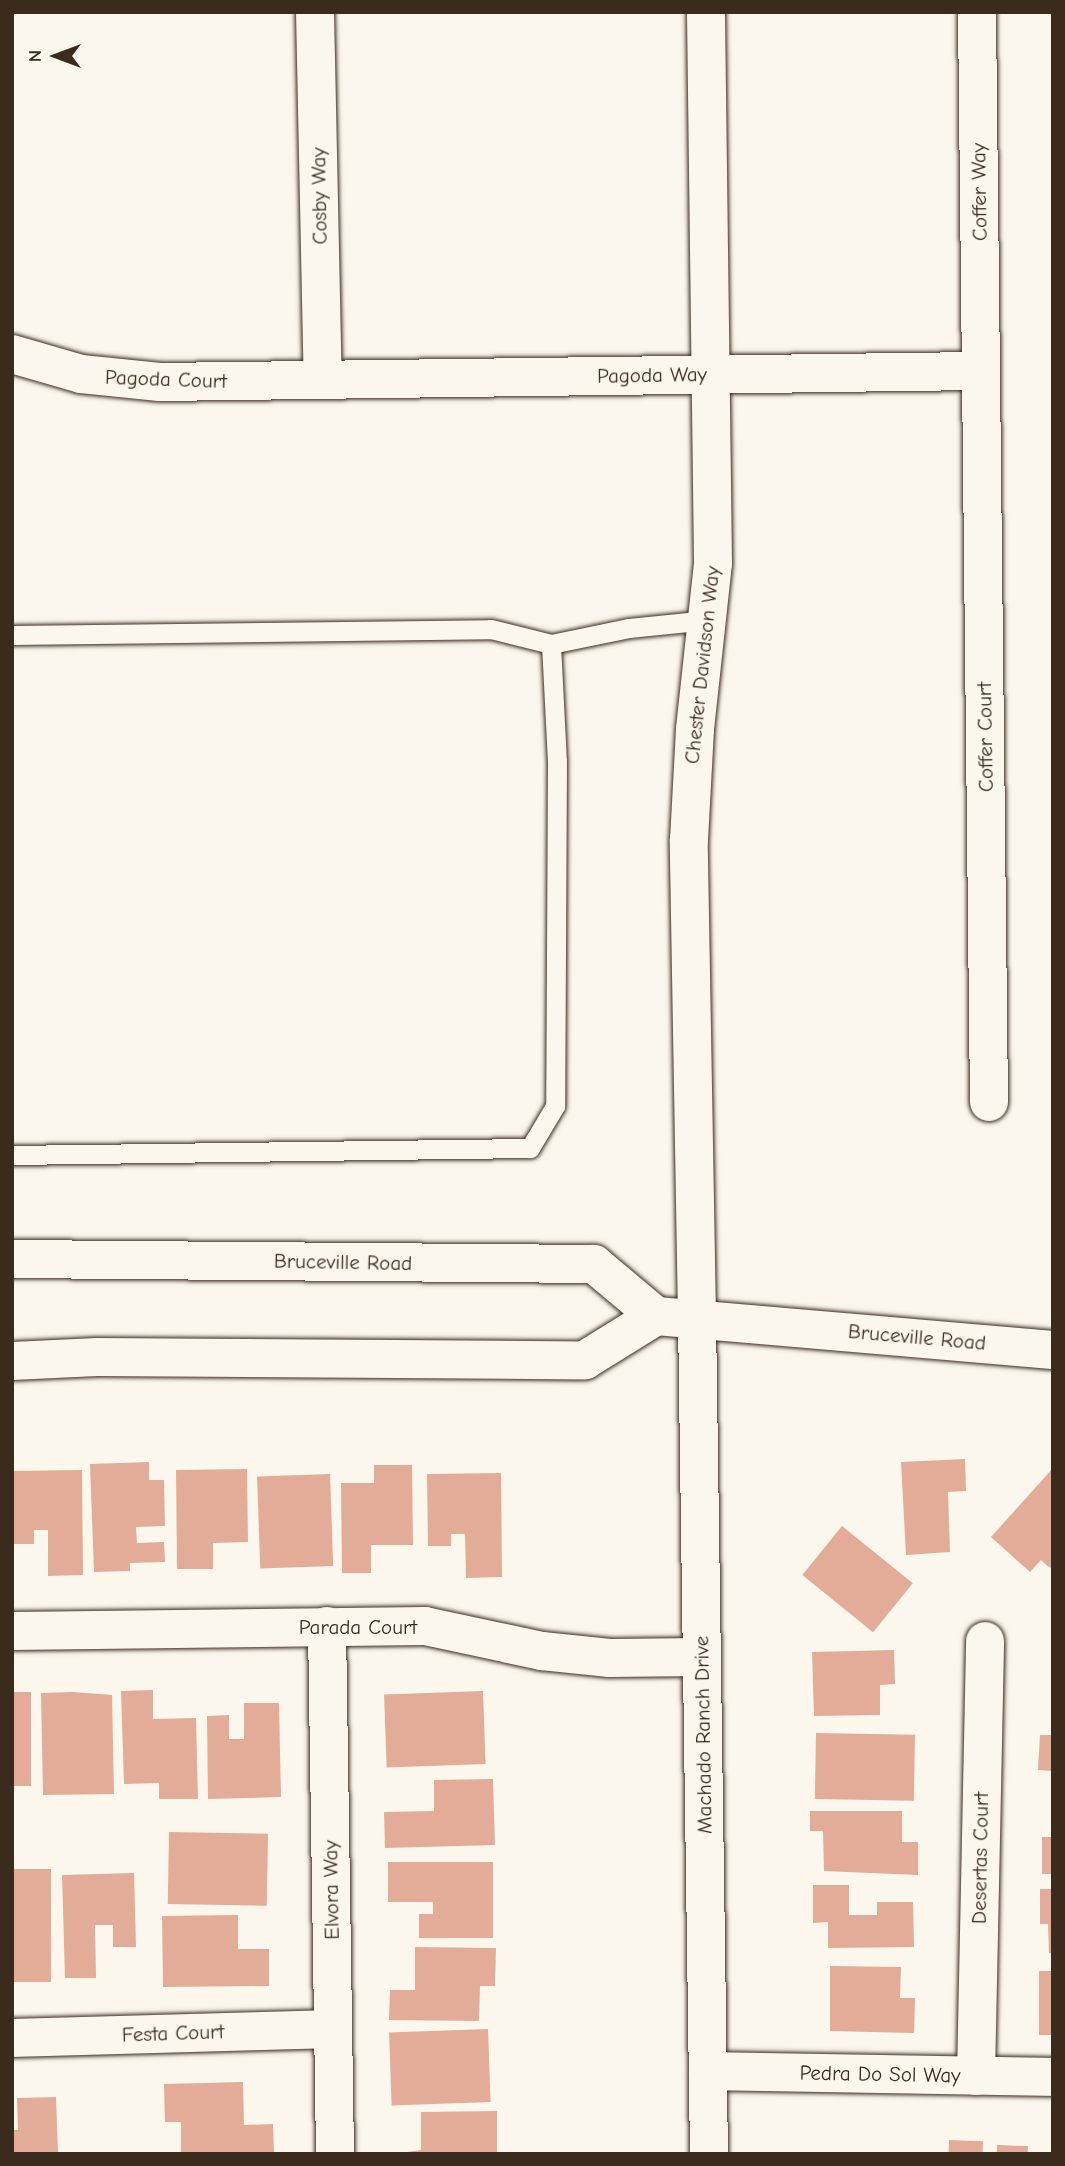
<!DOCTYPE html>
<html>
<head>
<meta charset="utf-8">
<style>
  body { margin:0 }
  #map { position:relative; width:1065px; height:2166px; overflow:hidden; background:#fbf7ec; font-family:"Comic Neue",sans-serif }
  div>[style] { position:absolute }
  .building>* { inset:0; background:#e2ac99; transform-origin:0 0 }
  .roads { filter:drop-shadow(0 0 2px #3b2a1e) drop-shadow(0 0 2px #3b2a1e) }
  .lane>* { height:19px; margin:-9.5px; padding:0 9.5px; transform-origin:9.5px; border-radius:9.5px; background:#fbf7ec }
  .street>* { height:38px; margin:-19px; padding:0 19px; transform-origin:19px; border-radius:19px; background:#fbf7ec }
  .secondary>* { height:38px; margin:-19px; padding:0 19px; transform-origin:19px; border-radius:19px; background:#fbf7ec }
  span { translate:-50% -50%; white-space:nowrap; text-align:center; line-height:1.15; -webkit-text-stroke:5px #fbf7ec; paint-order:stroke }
  .street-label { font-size:21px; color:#3b2a1e }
  .frame { position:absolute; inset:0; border:14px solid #3b2a1e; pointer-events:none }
  .north { position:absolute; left:21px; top:21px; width:70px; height:70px; -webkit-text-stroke:5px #fbf7ec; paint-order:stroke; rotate:270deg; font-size:19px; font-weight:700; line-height:28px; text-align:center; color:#3b2a1e }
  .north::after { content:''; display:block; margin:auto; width:24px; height:32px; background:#3b2a1e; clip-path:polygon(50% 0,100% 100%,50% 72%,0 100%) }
</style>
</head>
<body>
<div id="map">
  <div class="building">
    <i style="clip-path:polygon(965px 1459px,966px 1491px,948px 1492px,950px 1552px,906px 1555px,901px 1462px)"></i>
    <i style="clip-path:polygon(149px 1462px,149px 1480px,164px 1480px,165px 1526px,136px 1527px,137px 1543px,164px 1542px,165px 1562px,130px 1563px,130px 1571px,94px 1572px,90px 1464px)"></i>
    <i style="clip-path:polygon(374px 1465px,412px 1465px,413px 1545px,371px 1545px,371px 1573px,342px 1573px,341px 1483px,374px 1483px)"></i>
    <i style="clip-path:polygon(1053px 1468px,1053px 1565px,1050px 1568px,1041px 1560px,1030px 1572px,991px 1537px)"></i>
    <i style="clip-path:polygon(247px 1469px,248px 1542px,213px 1543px,213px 1569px,177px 1569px,176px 1470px)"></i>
    <i style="clip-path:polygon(82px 1470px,83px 1575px,48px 1576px,48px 1530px,34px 1530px,34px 1544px,12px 1544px,12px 1471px)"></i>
    <i style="clip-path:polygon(501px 1473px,502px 1577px,466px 1578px,465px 1534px,451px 1534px,451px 1546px,428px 1546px,427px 1474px)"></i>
    <i style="left:330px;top:1474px;width:92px;height:73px;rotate:88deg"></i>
    <i style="left:842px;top:1526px;width:91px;height:63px;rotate:39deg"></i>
    <i style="clip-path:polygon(894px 1650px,895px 1684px,880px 1685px,880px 1715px,814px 1716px,812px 1652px)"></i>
    <i style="clip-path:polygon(153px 1690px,153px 1719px,196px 1718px,198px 1799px,159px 1799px,159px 1783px,124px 1784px,121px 1691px)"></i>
    <i style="left:483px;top:1691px;width:73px;height:99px;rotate:88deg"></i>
    <i style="left:12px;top:1692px;width:19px;height:94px"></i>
    <i style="clip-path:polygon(73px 1692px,112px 1695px,114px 1794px,43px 1795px,41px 1693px)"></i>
    <i style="clip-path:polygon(244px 1703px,279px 1703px,281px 1797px,208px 1799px,207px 1716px,229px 1715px,229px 1739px,244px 1739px)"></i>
    <i style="left:816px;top:1733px;width:99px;height:66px;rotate:1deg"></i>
    <i style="clip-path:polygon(1040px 1735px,1053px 1735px,1053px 1771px,1038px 1770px)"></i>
    <i style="clip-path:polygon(493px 1779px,495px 1845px,385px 1848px,384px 1812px,434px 1811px,434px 1780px)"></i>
    <i style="clip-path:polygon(810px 1811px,902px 1811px,902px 1842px,918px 1842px,918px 1875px,824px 1871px,823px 1831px,810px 1831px)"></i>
    <i style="left:169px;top:1832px;width:99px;height:72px;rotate:1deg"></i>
    <i style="left:1042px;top:1837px;width:11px;height:37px"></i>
    <i style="clip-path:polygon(388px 1862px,493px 1862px,493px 1938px,419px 1938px,419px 1914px,433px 1914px,433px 1902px,388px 1902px)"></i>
    <i style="left:12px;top:1869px;width:39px;height:113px"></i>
    <i style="clip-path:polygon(134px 1873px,136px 1947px,113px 1947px,113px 1925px,95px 1925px,96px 1978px,65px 1978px,62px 1875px)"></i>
    <i style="clip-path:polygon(813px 1885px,849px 1885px,849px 1915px,877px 1915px,877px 1902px,913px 1902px,914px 1947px,828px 1948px,828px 1922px,813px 1923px)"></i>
    <i style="clip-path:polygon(1040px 1889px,1053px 1889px,1053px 1953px,1049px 1953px,1048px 1924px,1040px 1924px)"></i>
    <i style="clip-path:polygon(238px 1915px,238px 1949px,269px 1949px,269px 1986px,163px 1987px,162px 1916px)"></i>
    <i style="clip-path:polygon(415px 1947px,496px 1948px,495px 1986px,480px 1986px,479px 2021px,389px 2020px,390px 1990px,415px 1990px)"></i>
    <i style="clip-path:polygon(830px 1966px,901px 1967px,900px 1998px,915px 1998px,914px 2033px,830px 2031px)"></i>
    <i style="left:1053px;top:1971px;width:64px;height:14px;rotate:90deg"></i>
    <i style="left:488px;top:2029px;width:73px;height:99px;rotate:88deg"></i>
    <i style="clip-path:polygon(243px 2082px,244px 2125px,273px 2124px,274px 2154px,181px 2154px,181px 2122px,165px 2122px,164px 2084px)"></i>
    <i style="clip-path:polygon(56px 2097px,58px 2154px,12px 2154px,12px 2130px,18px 2130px,17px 2098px)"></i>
    <i style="clip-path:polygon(497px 2111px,497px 2154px,392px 2154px,421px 2150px,421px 2112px)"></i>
    <i style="left:949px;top:2140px;width:34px;height:14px;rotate:2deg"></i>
    <i style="left:997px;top:2145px;width:31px;height:9px;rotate:2deg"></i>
  </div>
  <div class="roads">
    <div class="lane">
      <i style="left:12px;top:635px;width:479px;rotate:-0.7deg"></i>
      <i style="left:491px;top:629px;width:62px;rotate:14deg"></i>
      <i style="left:551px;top:644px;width:118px;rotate:87.1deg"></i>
      <i style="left:557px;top:762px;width:344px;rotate:90.3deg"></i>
      <i style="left:555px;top:1106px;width:49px;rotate:120.8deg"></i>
      <i style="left:530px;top:1148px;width:518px;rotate:179.23deg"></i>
      <i style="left:551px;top:644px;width:80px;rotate:-11.6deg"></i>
      <i style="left:629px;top:628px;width:79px;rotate:-5.8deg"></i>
    </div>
    <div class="street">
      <i style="left:315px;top:12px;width:368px;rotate:88.8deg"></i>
      <i style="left:977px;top:12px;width:1090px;rotate:89.37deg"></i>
      <i style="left:12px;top:354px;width:72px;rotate:16.2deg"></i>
      <i style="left:81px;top:374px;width:79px;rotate:5.8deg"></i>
      <i style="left:160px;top:382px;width:821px;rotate:-0.77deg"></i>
      <i style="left:697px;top:1317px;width:477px;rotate:-91deg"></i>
      <i style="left:689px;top:840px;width:111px;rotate:-86.9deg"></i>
      <i style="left:695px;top:729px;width:167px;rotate:-83.8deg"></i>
      <i style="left:713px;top:563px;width:551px;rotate:-90.73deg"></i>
      <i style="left:327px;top:1626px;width:528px;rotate:89.13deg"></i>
      <i style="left:12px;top:1631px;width:413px;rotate:-0.7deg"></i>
      <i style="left:425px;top:1626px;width:120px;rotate:12.1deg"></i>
      <i style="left:542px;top:1651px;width:68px;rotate:5.9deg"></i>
      <i style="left:610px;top:1658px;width:92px;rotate:-0.6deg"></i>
      <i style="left:12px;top:2038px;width:321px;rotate:-1.6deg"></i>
      <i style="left:708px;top:2071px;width:345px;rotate:1deg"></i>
      <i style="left:976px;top:2076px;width:435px;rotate:-88.8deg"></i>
    </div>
    <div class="secondary">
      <i style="left:12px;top:1259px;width:582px;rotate:0.49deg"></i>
      <i style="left:594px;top:1264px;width:81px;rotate:40deg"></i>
      <i style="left:697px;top:1317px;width:837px;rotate:89.18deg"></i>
      <i style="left:12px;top:1361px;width:85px;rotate:-2.7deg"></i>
      <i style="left:97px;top:1357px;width:488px;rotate:0.4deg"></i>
      <i style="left:585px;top:1360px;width:84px;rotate:-31.8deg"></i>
      <i style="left:656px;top:1316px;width:398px;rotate:4.9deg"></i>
    </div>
  </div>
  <div class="street-label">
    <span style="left:979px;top:192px;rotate:-91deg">Coffer Way</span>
    <span style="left:319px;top:196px;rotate:-91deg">Cosby Way</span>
    <span style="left:652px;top:375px;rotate:-1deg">Pagoda Way</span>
    <span style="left:166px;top:379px;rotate:2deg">Pagoda Court</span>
    <span style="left:702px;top:665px;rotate:-84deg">Chester Davidson Way</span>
    <span style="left:985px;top:737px;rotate:-91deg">Coffer Court</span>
    <span style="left:343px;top:1262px;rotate:1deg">Bruceville Road</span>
    <span style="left:917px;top:1337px;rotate:5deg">Bruceville Road</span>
    <span style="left:358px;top:1627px">Parada Court</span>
    <span style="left:703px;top:1735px;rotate:-91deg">Machado Ranch Drive</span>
    <span style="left:980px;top:1858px;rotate:-89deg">Desertas Court</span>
    <span style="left:331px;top:1890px;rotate:-91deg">Elvora Way</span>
    <span style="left:173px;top:2033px;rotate:-2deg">Festa Court</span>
    <span style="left:880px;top:2074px;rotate:1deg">Pedra Do Sol Way</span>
  </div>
  <div class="frame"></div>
  <div class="north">N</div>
</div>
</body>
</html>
